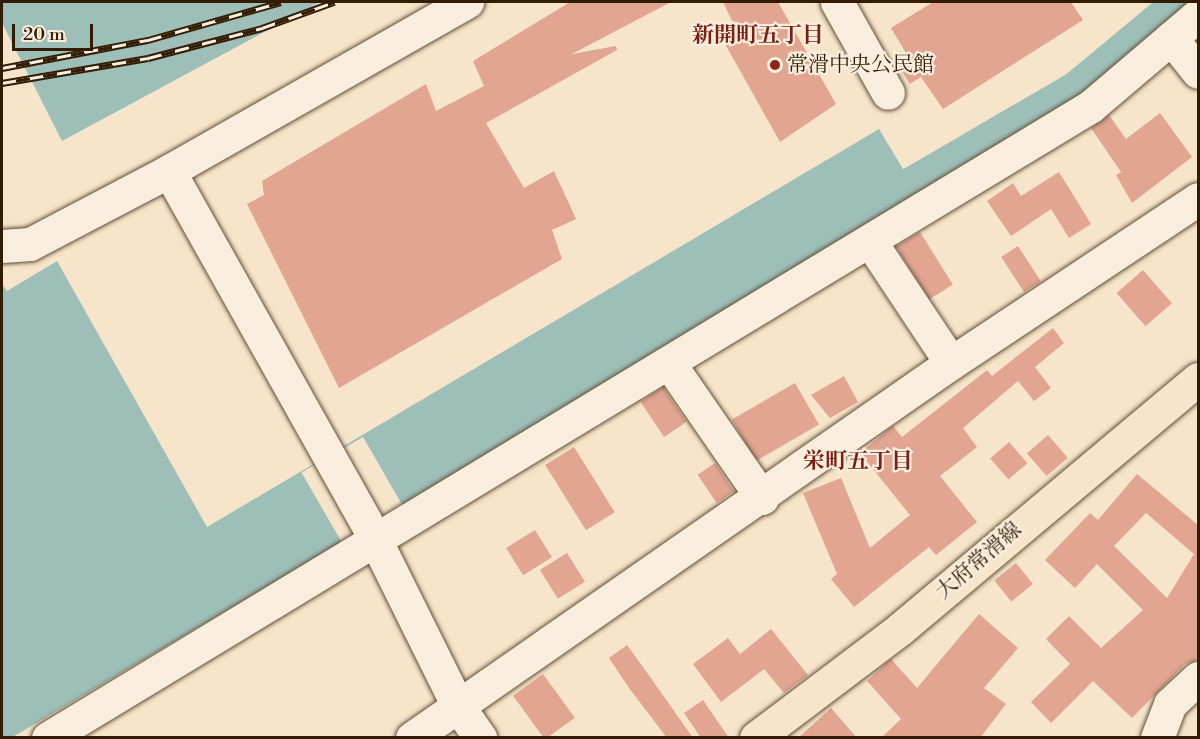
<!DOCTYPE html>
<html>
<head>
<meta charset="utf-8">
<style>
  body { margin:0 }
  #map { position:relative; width:1200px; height:739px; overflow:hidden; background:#f6e5cb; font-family:"Libre Bodoni","Noto Serif JP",serif }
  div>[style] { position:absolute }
  .water>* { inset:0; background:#9dbfb8 }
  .pier>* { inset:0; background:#f6e5cb; transform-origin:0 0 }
  .canal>* { height:28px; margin:-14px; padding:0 14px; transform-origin:14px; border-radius:14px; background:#9dbfb8 }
  .building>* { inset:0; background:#e1a592; transform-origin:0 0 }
  .roads { filter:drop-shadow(0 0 2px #644e36) drop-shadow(0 0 2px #644e36) }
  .minor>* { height:33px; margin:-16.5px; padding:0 16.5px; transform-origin:16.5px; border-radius:16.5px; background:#f9eedd }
  .major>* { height:33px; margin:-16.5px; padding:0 16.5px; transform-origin:16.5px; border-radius:16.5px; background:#f6e5cb }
  .rail>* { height:7px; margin-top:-3.5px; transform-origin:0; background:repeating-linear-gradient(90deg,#f9eedd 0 14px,#331c04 0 28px); box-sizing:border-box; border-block:2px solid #331c04 }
  .dots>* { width:16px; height:16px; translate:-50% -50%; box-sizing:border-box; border:3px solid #f9eedd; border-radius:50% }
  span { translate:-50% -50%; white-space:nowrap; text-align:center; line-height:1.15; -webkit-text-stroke:4.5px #f9eedd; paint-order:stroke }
  .poi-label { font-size:21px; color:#331c04 }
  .left { translate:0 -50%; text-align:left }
  .street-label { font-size:21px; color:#331c04 }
  .neighbourhood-label { font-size:22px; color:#7a1f14; font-weight:700 }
  .frame { position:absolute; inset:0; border:3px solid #331c04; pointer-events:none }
  .scale { position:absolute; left:12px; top:24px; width:81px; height:27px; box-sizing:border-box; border:3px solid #331c04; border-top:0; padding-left:8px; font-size:18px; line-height:21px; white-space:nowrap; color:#331c04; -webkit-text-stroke:4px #f9eedd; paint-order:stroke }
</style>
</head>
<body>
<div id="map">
  <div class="water">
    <i style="clip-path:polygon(2px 2px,320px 2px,62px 141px,2px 23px)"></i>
    <i style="clip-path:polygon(879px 129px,918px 194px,403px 506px,11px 738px,2px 737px,2px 284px,7px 291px,57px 261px,207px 527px)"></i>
  </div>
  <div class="pier">
    <i style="left:363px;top:437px;width:80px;height:71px;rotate:60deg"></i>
  </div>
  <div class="canal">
    <i style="left:878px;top:200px;width:227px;rotate:-30.2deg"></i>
    <i style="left:1074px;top:86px;width:131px;rotate:-39.7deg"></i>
  </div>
  <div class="building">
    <i style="clip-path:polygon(570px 2px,671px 2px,572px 54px,616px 46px,617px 50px,486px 123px,524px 188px,554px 171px,576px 219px,552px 230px,562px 259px,339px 388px,247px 204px,264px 195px,262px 181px,426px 84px,436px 111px,484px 86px,473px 61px)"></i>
    <i style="clip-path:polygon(723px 2px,778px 2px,836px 104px,780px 142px,715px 26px,733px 23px)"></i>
    <i style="clip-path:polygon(933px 2px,1071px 2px,1083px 20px,943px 109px,921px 77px,910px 84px,898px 65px,909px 58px,891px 28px)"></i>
    <i style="clip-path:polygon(1160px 113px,1192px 157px,1132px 203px,1116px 175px,1121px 172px,1091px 128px,1109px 115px,1126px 139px)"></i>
    <i style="clip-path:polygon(1059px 172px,1091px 224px,1069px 238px,1051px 209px,1011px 236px,987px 201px,1013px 183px,1021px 196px)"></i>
    <i style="left:920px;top:232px;width:62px;height:28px;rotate:58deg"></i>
    <i style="left:1018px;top:246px;width:42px;height:20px;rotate:57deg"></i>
    <i style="left:1143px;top:270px;width:44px;height:35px;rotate:49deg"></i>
    <i style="clip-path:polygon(1053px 328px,1064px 343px,1035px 367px,1051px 388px,1034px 401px,1018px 381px,963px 428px,977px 447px,940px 476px,977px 522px,936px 555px,929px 547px,854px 607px,831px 579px,837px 574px,803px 493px,841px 478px,870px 548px,910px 515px,860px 453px,893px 426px,902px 437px,987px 370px,992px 376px)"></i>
    <i style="clip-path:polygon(844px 376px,858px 402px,830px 418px,811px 395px)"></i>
    <i style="left:795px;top:383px;width:48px;height:73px;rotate:60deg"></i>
    <i style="left:663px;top:387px;width:42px;height:27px;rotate:56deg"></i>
    <i style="left:1048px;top:435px;width:30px;height:28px;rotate:49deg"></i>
    <i style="left:1009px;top:442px;width:28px;height:25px;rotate:49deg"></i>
    <i style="left:574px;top:447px;width:77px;height:34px;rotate:58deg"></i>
    <i style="left:715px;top:463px;width:34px;height:21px;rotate:56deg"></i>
    <i style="clip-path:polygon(evenodd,1137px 474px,1198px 525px,1198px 660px,1185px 664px,1132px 718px,1093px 681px,1051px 723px,1031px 702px,1070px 664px,1046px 639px,1069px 616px,1101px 648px,1143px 610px,1097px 564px,1075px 588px,1045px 560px,1090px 513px,1098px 520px,1137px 474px,1146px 513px,1194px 554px,1167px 598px,1114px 546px,1146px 513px)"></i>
    <i style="left:535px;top:530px;width:32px;height:34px;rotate:58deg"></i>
    <i style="left:567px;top:553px;width:34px;height:32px;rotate:58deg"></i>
    <i style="left:1016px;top:563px;width:27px;height:28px;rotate:51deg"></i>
    <i style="clip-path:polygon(979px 614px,1018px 648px,984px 688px,1006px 704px,980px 738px,881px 738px,901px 719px,867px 681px,891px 659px,917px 688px)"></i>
    <i style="clip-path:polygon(771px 629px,808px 675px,784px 693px,764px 669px,721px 702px,693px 664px,728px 638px,740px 654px)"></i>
    <i style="clip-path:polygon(627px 645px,648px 674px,693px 738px,667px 738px,629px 688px,609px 658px)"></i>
    <i style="left:543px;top:674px;width:54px;height:37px;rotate:54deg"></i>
    <i style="clip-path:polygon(703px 700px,729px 738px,701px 738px,684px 713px)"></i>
    <i style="clip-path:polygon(831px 708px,857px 738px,798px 738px)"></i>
  </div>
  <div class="roads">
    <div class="minor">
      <i style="left:837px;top:2px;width:104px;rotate:60.7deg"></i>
      <i style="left:1171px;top:38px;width:43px;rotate:51.5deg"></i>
      <i style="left:169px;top:171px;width:413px;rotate:60.7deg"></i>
      <i style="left:371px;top:531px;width:195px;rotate:63.6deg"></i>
      <i style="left:458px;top:706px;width:39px;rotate:55deg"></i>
      <i style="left:870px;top:241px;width:146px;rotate:56.4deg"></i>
      <i style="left:2px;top:246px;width:28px;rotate:-4deg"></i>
      <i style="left:30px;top:244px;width:157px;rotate:-27.7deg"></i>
      <i style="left:169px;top:171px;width:343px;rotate:-29.6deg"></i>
      <i style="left:669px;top:363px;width:164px;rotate:55.4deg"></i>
      <i style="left:48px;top:738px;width:1220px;rotate:-31.21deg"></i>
      <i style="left:1091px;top:106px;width:140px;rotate:-40.4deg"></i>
      <i style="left:412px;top:738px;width:657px;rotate:-34.83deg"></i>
      <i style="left:951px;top:363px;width:296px;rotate:-33.6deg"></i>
      <i style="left:1157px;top:738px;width:36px;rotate:-69deg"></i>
      <i style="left:1170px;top:704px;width:38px;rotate:-43deg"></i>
    </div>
    <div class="major">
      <i style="left:756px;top:738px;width:181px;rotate:-37.1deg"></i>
      <i style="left:900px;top:629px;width:389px;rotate:-40deg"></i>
    </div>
  </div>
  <div class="rail">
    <i style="left:2px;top:68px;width:149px;rotate:-10.9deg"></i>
    <i style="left:148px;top:40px;width:138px;rotate:-15.9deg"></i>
    <i style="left:2px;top:83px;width:148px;rotate:-9.7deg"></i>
    <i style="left:148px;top:58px;width:118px;rotate:-14.7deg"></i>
    <i style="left:262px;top:28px;width:77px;rotate:-19.9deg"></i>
  </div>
  <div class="dots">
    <i style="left:775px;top:65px;background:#8f2418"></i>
  </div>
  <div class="poi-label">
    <span class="left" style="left:787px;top:65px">常滑中央公民館</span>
  </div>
  <div class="street-label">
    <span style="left:979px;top:561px;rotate:-41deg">大府常滑線</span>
  </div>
  <div class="neighbourhood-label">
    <span style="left:758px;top:36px">新開町五丁目</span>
    <span style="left:858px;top:462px">栄町五丁目</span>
  </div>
  <div class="frame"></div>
  <div class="scale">20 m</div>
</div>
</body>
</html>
